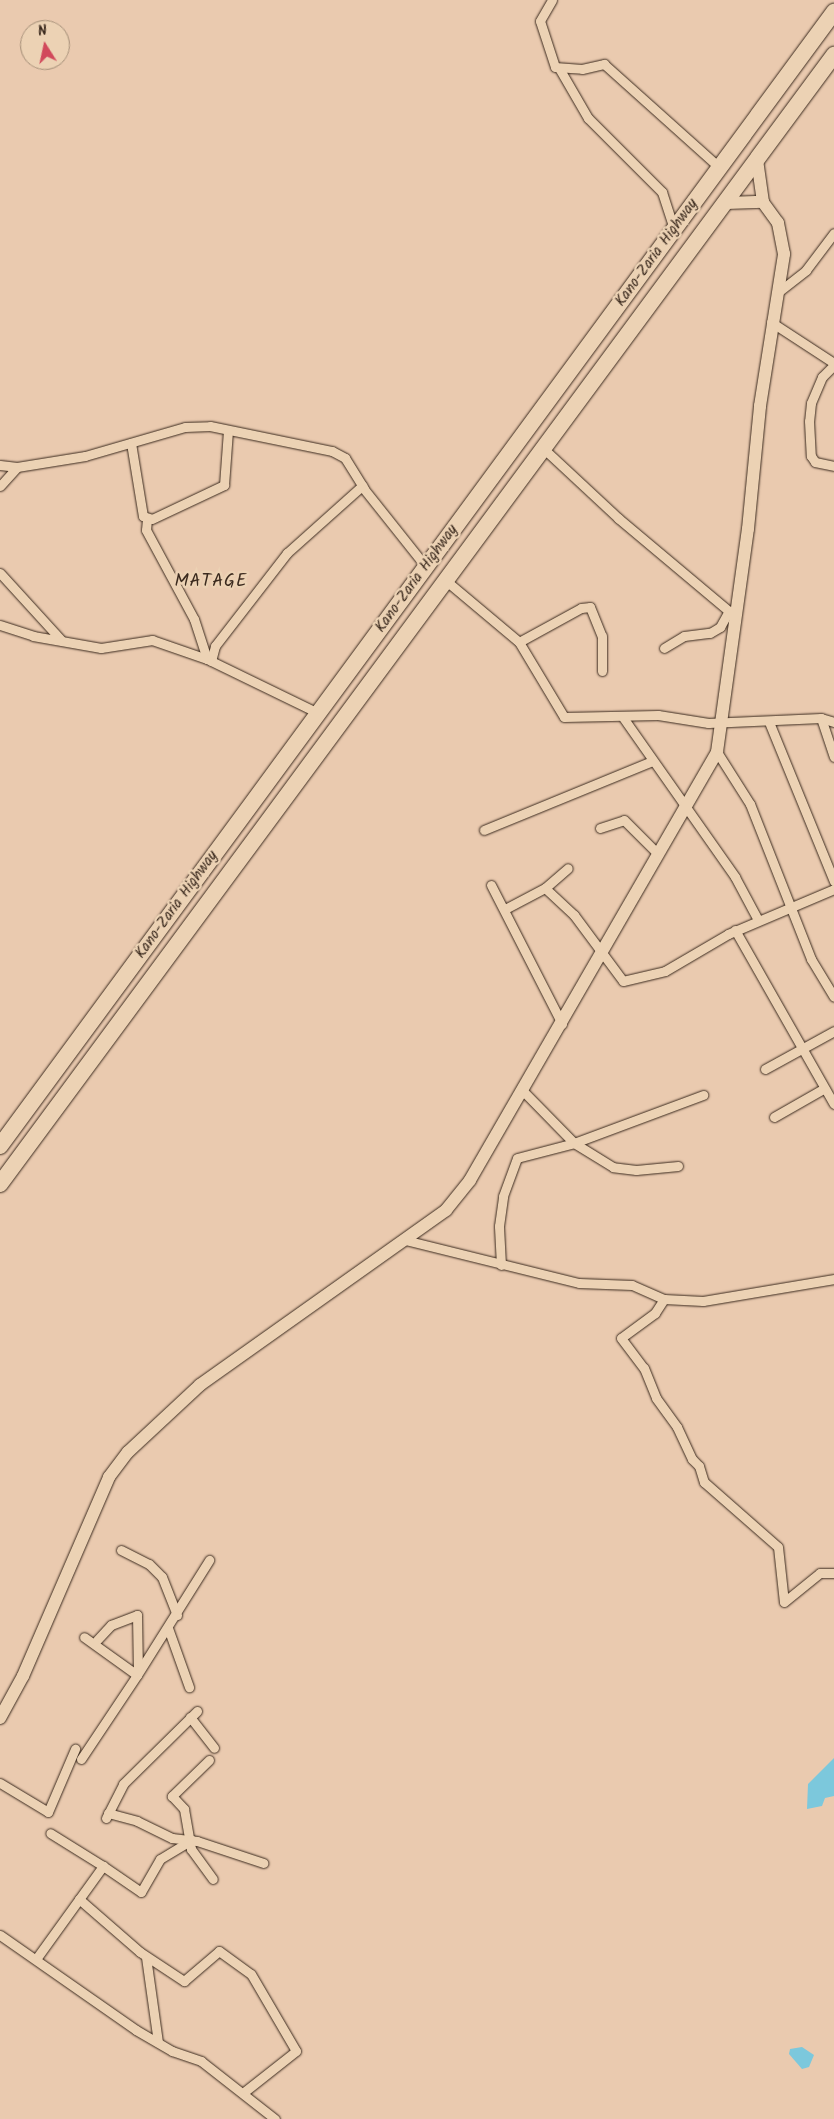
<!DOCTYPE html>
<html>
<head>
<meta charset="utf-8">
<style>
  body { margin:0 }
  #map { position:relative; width:834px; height:2119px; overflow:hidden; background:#eacaaf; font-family:Kalam,sans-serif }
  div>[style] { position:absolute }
  .water>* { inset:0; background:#7cc8dc }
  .roads { filter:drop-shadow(0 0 1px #3b2a1e) drop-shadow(0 0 1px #3b2a1e) }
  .street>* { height:9px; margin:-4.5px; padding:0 4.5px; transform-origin:4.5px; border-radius:4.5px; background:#ecd2b4 }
  .secondary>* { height:12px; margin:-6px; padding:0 6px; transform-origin:6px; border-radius:6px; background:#ecd2b4 }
  .highway>* { height:16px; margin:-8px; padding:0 8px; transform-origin:8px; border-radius:8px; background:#ecd2b4 }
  span { translate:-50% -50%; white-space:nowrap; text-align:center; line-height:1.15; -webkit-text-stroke:5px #ecd2b4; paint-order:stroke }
  .street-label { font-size:15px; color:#3b2a1e }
  .quarter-label { font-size:18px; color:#3b2a1e; letter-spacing:1px }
  .north { position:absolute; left:20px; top:20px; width:50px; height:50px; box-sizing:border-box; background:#ecd2b4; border:1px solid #a58f78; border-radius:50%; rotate:350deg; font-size:14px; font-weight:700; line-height:20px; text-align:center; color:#3b2a1e }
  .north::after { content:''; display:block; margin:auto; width:18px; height:22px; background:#d1495b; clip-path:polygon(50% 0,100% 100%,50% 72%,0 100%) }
</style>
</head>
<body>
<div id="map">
  <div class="water">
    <i style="clip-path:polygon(834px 1758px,834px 1796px,825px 1798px,822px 1806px,807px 1809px,808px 1784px)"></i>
    <i style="clip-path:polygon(802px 2047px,814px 2055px,809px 2067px,802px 2069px,789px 2054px,790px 2049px)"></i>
  </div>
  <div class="roads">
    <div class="street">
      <i style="left:552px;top:0;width:24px;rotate:120deg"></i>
      <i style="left:540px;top:21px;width:48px;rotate:71.9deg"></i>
      <i style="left:555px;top:67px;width:27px;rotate:4deg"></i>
      <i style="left:582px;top:69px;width:23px;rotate:-13deg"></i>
      <i style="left:604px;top:64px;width:156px;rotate:41.9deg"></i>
      <i style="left:559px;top:68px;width:58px;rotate:59.9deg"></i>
      <i style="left:588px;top:118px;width:105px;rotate:45deg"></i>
      <i style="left:662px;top:192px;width:40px;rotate:72deg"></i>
      <i style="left:777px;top:293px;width:37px;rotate:-38deg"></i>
      <i style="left:806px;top:270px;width:46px;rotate:-52.9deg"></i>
      <i style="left:771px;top:322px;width:75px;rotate:33.1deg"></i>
      <i style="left:834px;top:365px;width:17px;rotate:135deg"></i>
      <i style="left:822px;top:377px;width:28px;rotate:113deg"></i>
      <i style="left:811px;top:403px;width:18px;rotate:96deg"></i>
      <i style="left:809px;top:421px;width:35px;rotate:87deg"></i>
      <i style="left:811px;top:456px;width:7px;rotate:56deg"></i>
      <i style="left:815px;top:462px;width:19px;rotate:12deg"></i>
      <i style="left:131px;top:443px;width:74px;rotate:80.7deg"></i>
      <i style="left:143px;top:516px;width:9px;rotate:18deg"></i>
      <i style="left:152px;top:519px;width:80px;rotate:-25.3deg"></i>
      <i style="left:224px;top:485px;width:55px;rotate:-85.8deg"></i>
      <i style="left:543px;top:448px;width:103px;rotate:43deg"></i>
      <i style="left:618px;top:518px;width:154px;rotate:40deg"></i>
      <i style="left:0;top:465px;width:17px;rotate:7deg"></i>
      <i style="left:17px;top:467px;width:69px;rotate:-9.2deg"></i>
      <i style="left:85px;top:456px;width:104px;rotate:-16.2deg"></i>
      <i style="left:185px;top:427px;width:25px;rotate:-2deg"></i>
      <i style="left:210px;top:426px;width:125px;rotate:11.6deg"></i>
      <i style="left:332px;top:451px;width:15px;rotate:28deg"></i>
      <i style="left:345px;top:458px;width:36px;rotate:58deg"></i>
      <i style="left:364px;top:489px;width:100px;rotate:51.5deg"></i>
      <i style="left:0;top:486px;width:25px;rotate:-48deg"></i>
      <i style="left:147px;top:519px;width:11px;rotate:95deg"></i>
      <i style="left:146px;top:530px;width:101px;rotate:61.7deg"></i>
      <i style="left:194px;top:619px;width:42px;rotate:72deg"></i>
      <i style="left:0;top:573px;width:92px;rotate:47.6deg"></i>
      <i style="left:444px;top:579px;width:98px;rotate:40deg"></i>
      <i style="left:519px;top:642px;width:87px;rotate:59deg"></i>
      <i style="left:564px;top:717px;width:94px;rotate:-1.2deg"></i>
      <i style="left:658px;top:715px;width:51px;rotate:9.1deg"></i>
      <i style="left:708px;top:723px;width:113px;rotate:-2.5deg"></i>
      <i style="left:821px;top:718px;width:14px;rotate:17deg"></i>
      <i style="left:0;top:625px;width:35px;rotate:18deg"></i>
      <i style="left:33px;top:636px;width:69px;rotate:10deg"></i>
      <i style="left:101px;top:648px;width:52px;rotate:-8.9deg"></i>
      <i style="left:152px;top:640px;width:58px;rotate:19.1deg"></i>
      <i style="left:207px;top:659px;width:123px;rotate:25.9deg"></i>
      <i style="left:519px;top:642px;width:71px;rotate:-28.7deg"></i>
      <i style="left:581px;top:608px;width:9px;rotate:-6deg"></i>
      <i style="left:590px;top:607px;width:31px;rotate:68deg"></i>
      <i style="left:602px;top:636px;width:35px;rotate:90deg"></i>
      <i style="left:664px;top:648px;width:23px;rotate:-31deg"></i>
      <i style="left:684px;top:636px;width:26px;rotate:-7deg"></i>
      <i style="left:710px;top:633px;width:12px;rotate:-31deg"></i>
      <i style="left:720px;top:627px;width:18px;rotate:-61deg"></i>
      <i style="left:211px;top:661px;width:16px;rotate:-75deg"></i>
      <i style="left:215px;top:646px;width:118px;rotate:-52.3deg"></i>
      <i style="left:287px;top:553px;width:101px;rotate:-41.8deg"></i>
      <i style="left:622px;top:716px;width:197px;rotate:54.9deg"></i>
      <i style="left:735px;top:877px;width:49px;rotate:61.9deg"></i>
      <i style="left:821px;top:718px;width:41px;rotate:71.6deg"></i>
      <i style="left:769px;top:722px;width:172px;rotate:67.8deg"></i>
      <i style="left:717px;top:752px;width:62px;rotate:57.6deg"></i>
      <i style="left:750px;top:804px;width:167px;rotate:68.5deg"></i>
      <i style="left:811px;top:959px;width:44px;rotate:58.8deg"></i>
      <i style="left:600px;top:828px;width:25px;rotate:-18deg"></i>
      <i style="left:624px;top:820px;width:48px;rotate:45deg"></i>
      <i style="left:484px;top:830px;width:182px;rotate:-22.3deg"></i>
      <i style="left:491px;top:885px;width:156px;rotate:62.9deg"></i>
      <i style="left:545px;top:888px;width:30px;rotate:-41deg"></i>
      <i style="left:505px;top:909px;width:45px;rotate:-27.7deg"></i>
      <i style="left:545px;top:888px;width:40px;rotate:43deg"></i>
      <i style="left:574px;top:915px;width:82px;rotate:53.4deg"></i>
      <i style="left:623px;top:981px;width:43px;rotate:-13.4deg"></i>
      <i style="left:665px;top:971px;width:73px;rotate:-30.4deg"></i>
      <i style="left:728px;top:934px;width:115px;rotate:-23deg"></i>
      <i style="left:735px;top:930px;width:200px;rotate:60.4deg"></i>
      <i style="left:765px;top:1069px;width:79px;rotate:-28.8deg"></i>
      <i style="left:774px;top:1117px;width:56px;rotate:-29.7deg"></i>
      <i style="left:678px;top:1166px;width:42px;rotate:174.6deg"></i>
      <i style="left:636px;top:1170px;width:23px;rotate:-173deg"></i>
      <i style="left:613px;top:1167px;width:46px;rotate:-148.4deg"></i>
      <i style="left:574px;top:1143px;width:138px;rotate:-20.4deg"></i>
      <i style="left:405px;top:1240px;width:179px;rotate:13.9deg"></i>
      <i style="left:579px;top:1283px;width:53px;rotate:2.2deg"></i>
      <i style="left:632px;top:1285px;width:35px;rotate:24deg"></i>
      <i style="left:664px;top:1299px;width:39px;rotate:3deg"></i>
      <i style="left:703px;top:1301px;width:133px;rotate:-9.5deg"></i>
      <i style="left:501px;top:1265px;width:39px;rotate:-93deg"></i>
      <i style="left:499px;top:1226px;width:30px;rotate:-82deg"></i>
      <i style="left:503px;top:1196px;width:40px;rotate:-69.8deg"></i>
      <i style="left:517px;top:1158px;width:59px;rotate:-14.7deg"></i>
      <i style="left:574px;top:1143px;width:73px;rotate:-134.4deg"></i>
      <i style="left:664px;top:1299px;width:17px;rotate:123deg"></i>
      <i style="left:655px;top:1313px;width:42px;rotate:143.7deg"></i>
      <i style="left:621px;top:1338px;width:38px;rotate:53deg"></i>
      <i style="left:644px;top:1368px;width:32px;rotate:68deg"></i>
      <i style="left:656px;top:1398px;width:36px;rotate:54deg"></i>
      <i style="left:677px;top:1427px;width:35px;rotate:65deg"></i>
      <i style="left:692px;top:1459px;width:10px;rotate:45deg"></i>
      <i style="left:699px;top:1466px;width:17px;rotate:73deg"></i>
      <i style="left:704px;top:1482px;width:98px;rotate:41.3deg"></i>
      <i style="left:778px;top:1547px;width:55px;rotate:83.8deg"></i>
      <i style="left:784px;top:1602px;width:46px;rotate:-38.9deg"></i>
      <i style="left:820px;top:1573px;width:14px"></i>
      <i style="left:121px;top:1550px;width:31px;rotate:27deg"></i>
      <i style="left:149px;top:1564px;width:18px;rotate:45deg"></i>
      <i style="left:162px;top:1577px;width:41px;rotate:68.5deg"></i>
      <i style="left:168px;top:1628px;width:63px;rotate:70.4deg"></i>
      <i style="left:97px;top:1640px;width:21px;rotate:-47deg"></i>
      <i style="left:111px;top:1625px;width:28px;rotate:-21deg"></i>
      <i style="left:137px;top:1615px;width:57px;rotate:89deg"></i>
      <i style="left:137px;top:1675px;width:136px;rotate:-57.9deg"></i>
      <i style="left:190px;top:1717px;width:39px;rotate:52deg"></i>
      <i style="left:81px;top:1759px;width:101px;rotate:-56.3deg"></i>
      <i style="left:137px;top:1675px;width:65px;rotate:-144.4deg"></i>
      <i style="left:209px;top:1760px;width:52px;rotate:135.8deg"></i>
      <i style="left:172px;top:1796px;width:18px;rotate:47deg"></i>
      <i style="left:184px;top:1809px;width:41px;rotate:80.1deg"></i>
      <i style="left:191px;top:1849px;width:37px;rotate:54deg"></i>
      <i style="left:0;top:1783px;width:56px;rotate:31.1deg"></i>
      <i style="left:48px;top:1812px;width:69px;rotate:-66.8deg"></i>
      <i style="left:108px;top:1813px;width:30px;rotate:15deg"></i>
      <i style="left:137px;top:1821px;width:39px;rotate:26deg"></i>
      <i style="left:172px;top:1838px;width:25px;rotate:7deg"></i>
      <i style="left:197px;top:1841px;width:70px;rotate:18.4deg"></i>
      <i style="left:106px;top:1818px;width:38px;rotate:-63deg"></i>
      <i style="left:123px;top:1784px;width:104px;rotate:-44.6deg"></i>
      <i style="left:103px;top:1866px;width:46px;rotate:34.4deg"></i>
      <i style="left:141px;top:1892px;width:38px;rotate:-60deg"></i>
      <i style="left:160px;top:1859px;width:37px;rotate:-31deg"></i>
      <i style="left:79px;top:1899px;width:81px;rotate:41deg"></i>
      <i style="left:140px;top:1952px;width:53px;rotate:33.4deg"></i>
      <i style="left:184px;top:1981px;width:46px;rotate:-40.6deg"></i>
      <i style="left:219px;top:1951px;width:39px;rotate:36deg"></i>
      <i style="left:251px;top:1974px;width:89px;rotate:59.7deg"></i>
      <i style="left:296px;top:2051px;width:66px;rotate:141.7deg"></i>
      <i style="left:0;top:1935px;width:166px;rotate:34.9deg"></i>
      <i style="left:136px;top:2030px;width:42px;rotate:30.3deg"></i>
      <i style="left:172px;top:2051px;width:31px;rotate:19deg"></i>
      <i style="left:201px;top:2061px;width:94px;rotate:38.1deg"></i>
      <i style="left:146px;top:1957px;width:86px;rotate:82deg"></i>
      <i style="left:36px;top:1959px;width:115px;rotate:-54.2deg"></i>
      <i style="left:103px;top:1866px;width:62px;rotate:-148.1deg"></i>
    </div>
    <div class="secondary">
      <i style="left:726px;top:203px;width:37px;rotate:-2deg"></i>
      <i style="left:0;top:1718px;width:48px;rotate:-61.3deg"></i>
      <i style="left:23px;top:1676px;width:217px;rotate:-66.6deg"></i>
      <i style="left:109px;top:1477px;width:31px;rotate:-53deg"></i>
      <i style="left:128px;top:1452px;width:98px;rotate:-42.9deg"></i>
      <i style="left:200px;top:1385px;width:302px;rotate:-35.4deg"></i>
      <i style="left:446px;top:1210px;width:38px;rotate:-51deg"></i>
      <i style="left:470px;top:1180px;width:494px;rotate:-60deg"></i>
      <i style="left:717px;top:752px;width:225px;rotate:-82.1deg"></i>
      <i style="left:748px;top:529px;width:124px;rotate:-84.4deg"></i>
      <i style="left:760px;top:406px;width:154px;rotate:-81deg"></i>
      <i style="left:784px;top:254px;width:32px;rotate:-101deg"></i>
      <i style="left:778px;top:223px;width:26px;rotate:-126deg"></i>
      <i style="left:763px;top:202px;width:42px;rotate:-98.1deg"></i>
    </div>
    <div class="highway">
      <i style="left:0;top:1146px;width:1408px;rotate:-53.67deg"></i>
      <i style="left:0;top:1184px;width:1404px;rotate:-53.55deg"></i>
    </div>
  </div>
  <div class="street-label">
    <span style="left:657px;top:253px;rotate:-54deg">Kano-Zaria Highway</span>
    <span style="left:417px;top:579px;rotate:-54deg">Kano-Zaria Highway</span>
    <span style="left:177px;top:905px;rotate:-54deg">Kano-Zaria Highway</span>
  </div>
  <div class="quarter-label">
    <span style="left:211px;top:582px">MATAGE</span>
  </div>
  <div class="north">N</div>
</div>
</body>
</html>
